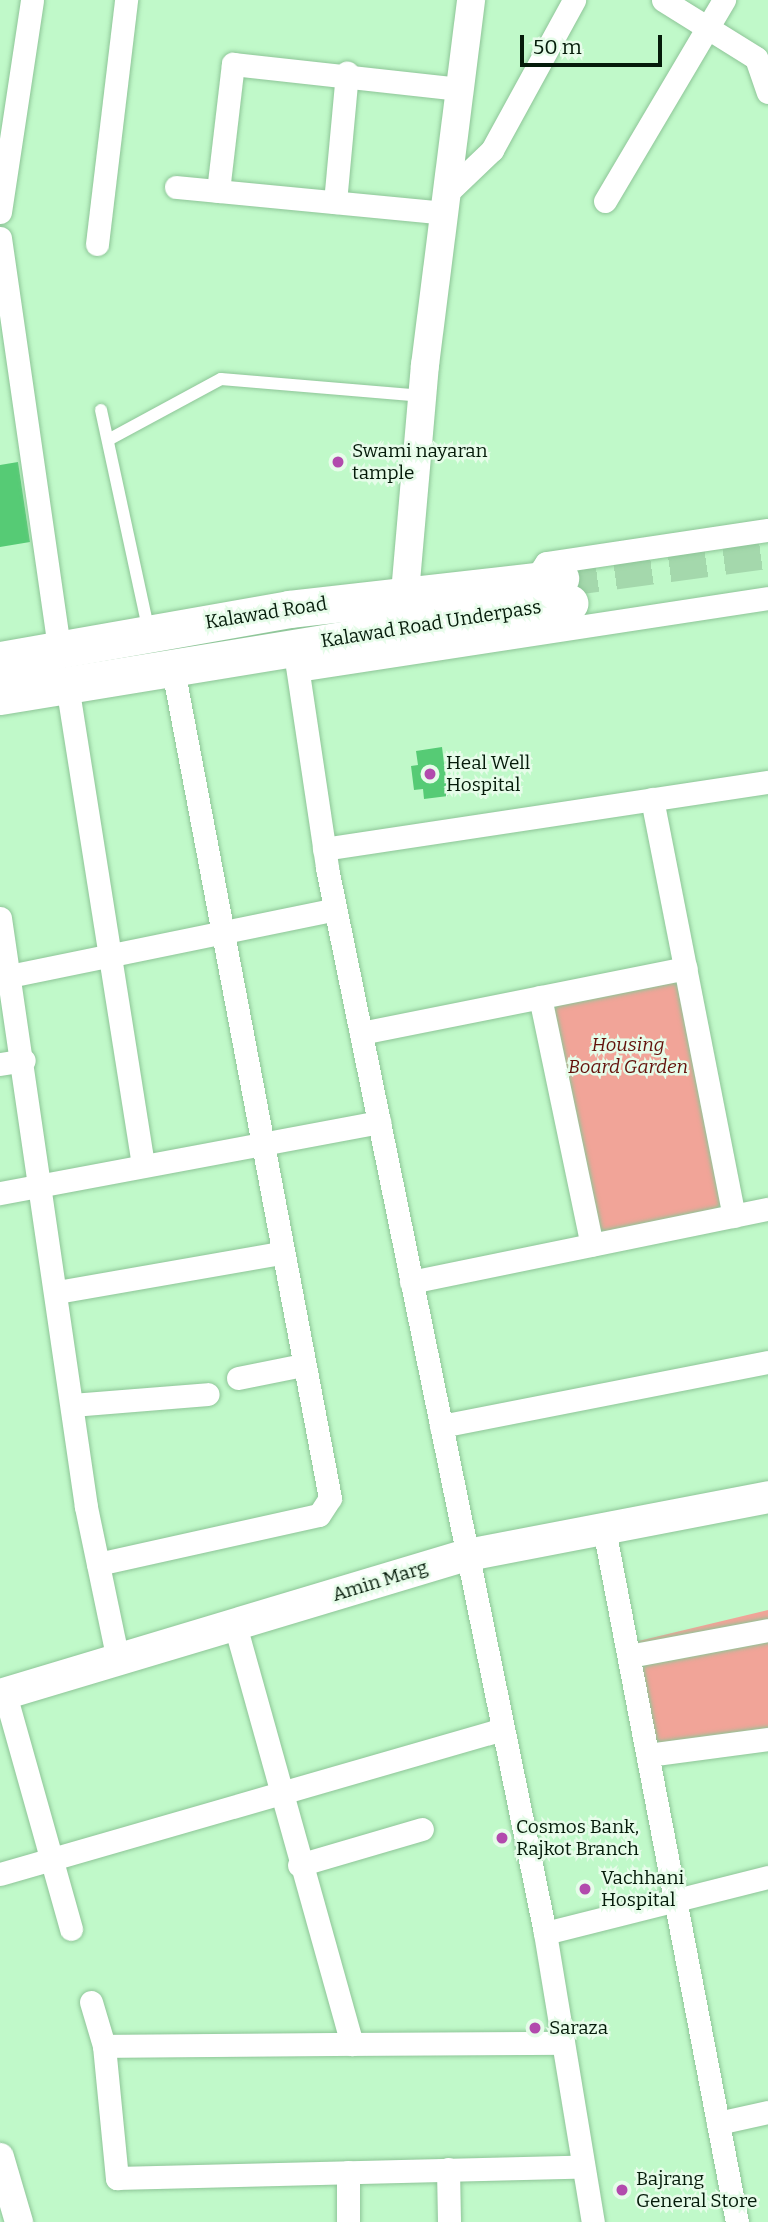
<!DOCTYPE html>
<html>
<head>
<meta charset="utf-8">
<style>
  body { margin:0 }
  #map { position:relative; width:768px; height:2222px; overflow:hidden; background:#c0f9c9; font-family:Bitter,serif }
  div>[style] { position:absolute }
  .green>* { inset:0; background:#f1a498; transform-origin:0 0 }
  .building>* { inset:0; background:#56cb75 }
  .primary-tunnel>* { height:37px; margin-top:-18.5px; transform-origin:0; background:repeating-linear-gradient(90deg,#a4d8ac 0 37px,transparent 0 55px) }
  .roads { filter:drop-shadow(0 0 2px #8ec598) drop-shadow(0 0 2px #8ec598) }
  .service>* { height:12px; margin:-6px; padding:0 6px; transform-origin:6px; border-radius:6px; background:#fff }
  .minor>* { height:23px; margin:-11.5px; padding:0 11.5px; transform-origin:11.5px; border-radius:11.5px; background:#fff }
  .tertiary>* { height:28px; margin:-14px; padding:0 14px; transform-origin:14px; border-radius:14px; background:#fff }
  .secondary>* { height:32px; margin:-16px; padding:0 16px; transform-origin:16px; border-radius:16px; background:#fff }
  .primary>* { height:37px; margin:-18.5px; padding:0 18.5px; transform-origin:18.5px; border-radius:18.5px; background:#fff }
  .dots>* { width:19px; height:19px; translate:-50% -50%; box-sizing:border-box; border:4px solid #e6fce9; border-radius:50% }
  span { translate:-50% -50%; white-space:nowrap; text-align:center; line-height:1.15; -webkit-text-stroke:5px #e6fce9; paint-order:stroke }
  .poi-label { font-size:19px; color:#051b0a }
  .left { translate:0 -50%; text-align:left }
  .street-label { font-size:19px; color:#051b0a }
  .park-label { font-size:19px; color:#63110b; font-style:italic }
  .scale { position:absolute; left:520px; top:35px; width:142px; height:32px; box-sizing:border-box; border:4px solid #051b0a; border-top:0; padding-left:9px; font-size:21px; line-height:24px; white-space:nowrap; color:#051b0a; -webkit-text-stroke:5px #e6fce9; paint-order:stroke }
</style>
</head>
<body>
<div id="map">
  <div class="green">
    <i style="left:686px;top:968px;width:253px;height:149px;rotate:79deg"></i>
    <i style="clip-path:polygon(768px 1610px,768px 1739px,648px 1755px,626px 1644px)"></i>
  </div>
  <div class="building">
    <i style="clip-path:polygon(18px 462px,30px 542px,0 547px,0 465px)"></i>
    <i style="clip-path:polygon(442px 747px,448px 796px,424px 799px,423px 789px,414px 790px,411px 766px,418px 765px,416px 751px)"></i>
  </div>
  <div class="primary-tunnel">
    <i style="left:560px;top:578px;width:210px;rotate:-7.7deg"></i>
  </div>
  <div class="roads">
    <div class="service">
      <i style="left:101px;top:410px;width:227px;rotate:77.8deg"></i>
      <i style="left:108px;top:440px;width:128px;rotate:-28.4deg"></i>
      <i style="left:221px;top:379px;width:203px;rotate:4.8deg"></i>
    </div>
    <div class="minor">
      <i style="left:663px;top:0;width:110px;rotate:31.9deg"></i>
      <i style="left:756px;top:58px;width:36px;rotate:71deg"></i>
      <i style="left:176px;top:187px;width:269px;rotate:5.5deg"></i>
      <i style="left:218px;top:191px;width:128px;rotate:-83.3deg"></i>
      <i style="left:233px;top:64px;width:228px;rotate:6.3deg"></i>
      <i style="left:446px;top:194px;width:64px;rotate:-43.7deg"></i>
      <i style="left:492px;top:150px;width:171px;rotate:-61.3deg"></i>
      <i style="left:605px;top:201px;width:234px;rotate:-59.4deg"></i>
      <i style="left:335px;top:202px;width:130px;rotate:-84.7deg"></i>
      <i style="left:0;top:212px;width:214px;rotate:-81.4deg"></i>
      <i style="left:0;top:238px;width:418px;rotate:81.8deg"></i>
      <i style="left:97px;top:244px;width:246px;rotate:-83.2deg"></i>
      <i style="left:538px;top:575px;width:14px;rotate:-56deg"></i>
      <i style="left:546px;top:563px;width:224px;rotate:-8.5deg"></i>
      <i style="left:294px;top:646px;width:224px;rotate:81.5deg"></i>
      <i style="left:327px;top:868px;width:1087px;rotate:78.43deg"></i>
      <i style="left:545px;top:1933px;width:293px;rotate:80.6deg"></i>
      <i style="left:298px;top:670px;width:475px;rotate:-8.7deg"></i>
      <i style="left:67px;top:685px;width:486px;rotate:81deg"></i>
      <i style="left:652px;top:799px;width:425px;rotate:78.9deg"></i>
      <i style="left:324px;top:849px;width:449px;rotate:-8.6deg"></i>
      <i style="left:0;top:918px;width:595px;rotate:81.69deg"></i>
      <i style="left:86px;top:1507px;width:156px;rotate:78.2deg"></i>
      <i style="left:0;top:978px;width:342px;rotate:-11.6deg"></i>
      <i style="left:540px;top:997px;width:253px;rotate:78.2deg"></i>
      <i style="left:361px;top:1033px;width:331px;rotate:-11.3deg"></i>
      <i style="left:0;top:1064px;width:24px;rotate:-9deg"></i>
      <i style="left:0;top:1193px;width:386px;rotate:-10.6deg"></i>
      <i style="left:411px;top:1282px;width:364px;rotate:-11.6deg"></i>
      <i style="left:57px;top:1292px;width:226px;rotate:-9.9deg"></i>
      <i style="left:238px;top:1378px;width:66px;rotate:-11.3deg"></i>
      <i style="left:72px;top:1405px;width:136px;rotate:-4.6deg"></i>
      <i style="left:441px;top:1426px;width:333px;rotate:-11.1deg"></i>
      <i style="left:604px;top:1529px;width:706px;rotate:79.14deg"></i>
      <i style="left:98px;top:1564px;width:226px;rotate:-12.5deg"></i>
      <i style="left:319px;top:1515px;width:20px;rotate:-57deg"></i>
      <i style="left:330px;top:1498px;width:849px;rotate:-100.73deg"></i>
      <i style="left:235px;top:1625px;width:435px;rotate:74.4deg"></i>
      <i style="left:352px;top:2044px;width:211px;rotate:-0.3deg"></i>
      <i style="left:629px;top:1656px;width:141px;rotate:-10.6deg"></i>
      <i style="left:5px;top:1694px;width:244px;rotate:74.3deg"></i>
      <i style="left:648px;top:1755px;width:121px;rotate:-7.6deg"></i>
      <i style="left:299px;top:1865px;width:128px;rotate:-16.3deg"></i>
      <i style="left:0;top:1874px;width:523px;rotate:-16.08deg"></i>
      <i style="left:545px;top:1933px;width:230px;rotate:-14.1deg"></i>
      <i style="left:91px;top:2002px;width:46px;rotate:73.5deg"></i>
      <i style="left:104px;top:2046px;width:133px;rotate:84.4deg"></i>
      <i style="left:117px;top:2178px;width:466px;rotate:-1.4deg"></i>
      <i style="left:104px;top:2046px;width:248px;rotate:-0.5deg"></i>
      <i style="left:718px;top:2123px;width:51px;rotate:-12.4deg"></i>
      <i style="left:448px;top:2169px;width:53px;rotate:88.9deg"></i>
      <i style="left:348px;top:2172px;width:50px;rotate:90deg"></i>
    </div>
    <div class="tertiary">
      <i style="left:405px;top:593px;width:229px;rotate:-85deg"></i>
      <i style="left:425px;top:365px;width:368px;rotate:-82.8deg"></i>
      <i style="left:0;top:2157px;width:68px;rotate:73.7deg"></i>
    </div>
    <div class="secondary">
      <i style="left:0;top:1695px;width:488px;rotate:-16.7deg"></i>
      <i style="left:468px;top:1555px;width:306px;rotate:-10.9deg"></i>
    </div>
    <div class="primary">
      <i style="left:0;top:660px;width:293px;rotate:-10deg"></i>
      <i style="left:289px;top:609px;width:273px;rotate:-6.5deg"></i>
      <i style="left:0;top:696px;width:577px;rotate:-9.28deg"></i>
    </div>
  </div>
  <div class="dots">
    <i style="left:338px;top:462px;background:#b24aad"></i>
    <i style="left:430px;top:774px;background:#b24aad"></i>
    <i style="left:502px;top:1838px;background:#b24aad"></i>
    <i style="left:585px;top:1889px;background:#b24aad"></i>
    <i style="left:535px;top:2028px;background:#b24aad"></i>
    <i style="left:622px;top:2190px;background:#b24aad"></i>
  </div>
  <div class="poi-label">
    <span class="left" style="left:352px;top:462px">Swami nayaran<br>tample</span>
    <span class="left" style="left:446px;top:774px">Heal Well<br>Hospital</span>
    <span class="left" style="left:516px;top:1838px">Cosmos Bank,<br>Rajkot Branch</span>
    <span class="left" style="left:601px;top:1889px">Vachhani<br>Hospital</span>
    <span class="left" style="left:549px;top:2028px">Saraza</span>
    <span class="left" style="left:636px;top:2190px">Bajrang<br>General Store</span>
  </div>
  <div class="street-label">
    <span style="left:266px;top:613px;rotate:-9deg">Kalawad Road</span>
    <span style="left:431px;top:624px;rotate:-9deg">Kalawad Road Underpass</span>
    <span style="left:380px;top:1581px;rotate:-17deg">Amin Marg</span>
  </div>
  <div class="park-label">
    <span style="left:628px;top:1056px">Housing<br>Board Garden</span>
  </div>
  <div class="scale">50 m</div>
</div>
</body>
</html>
